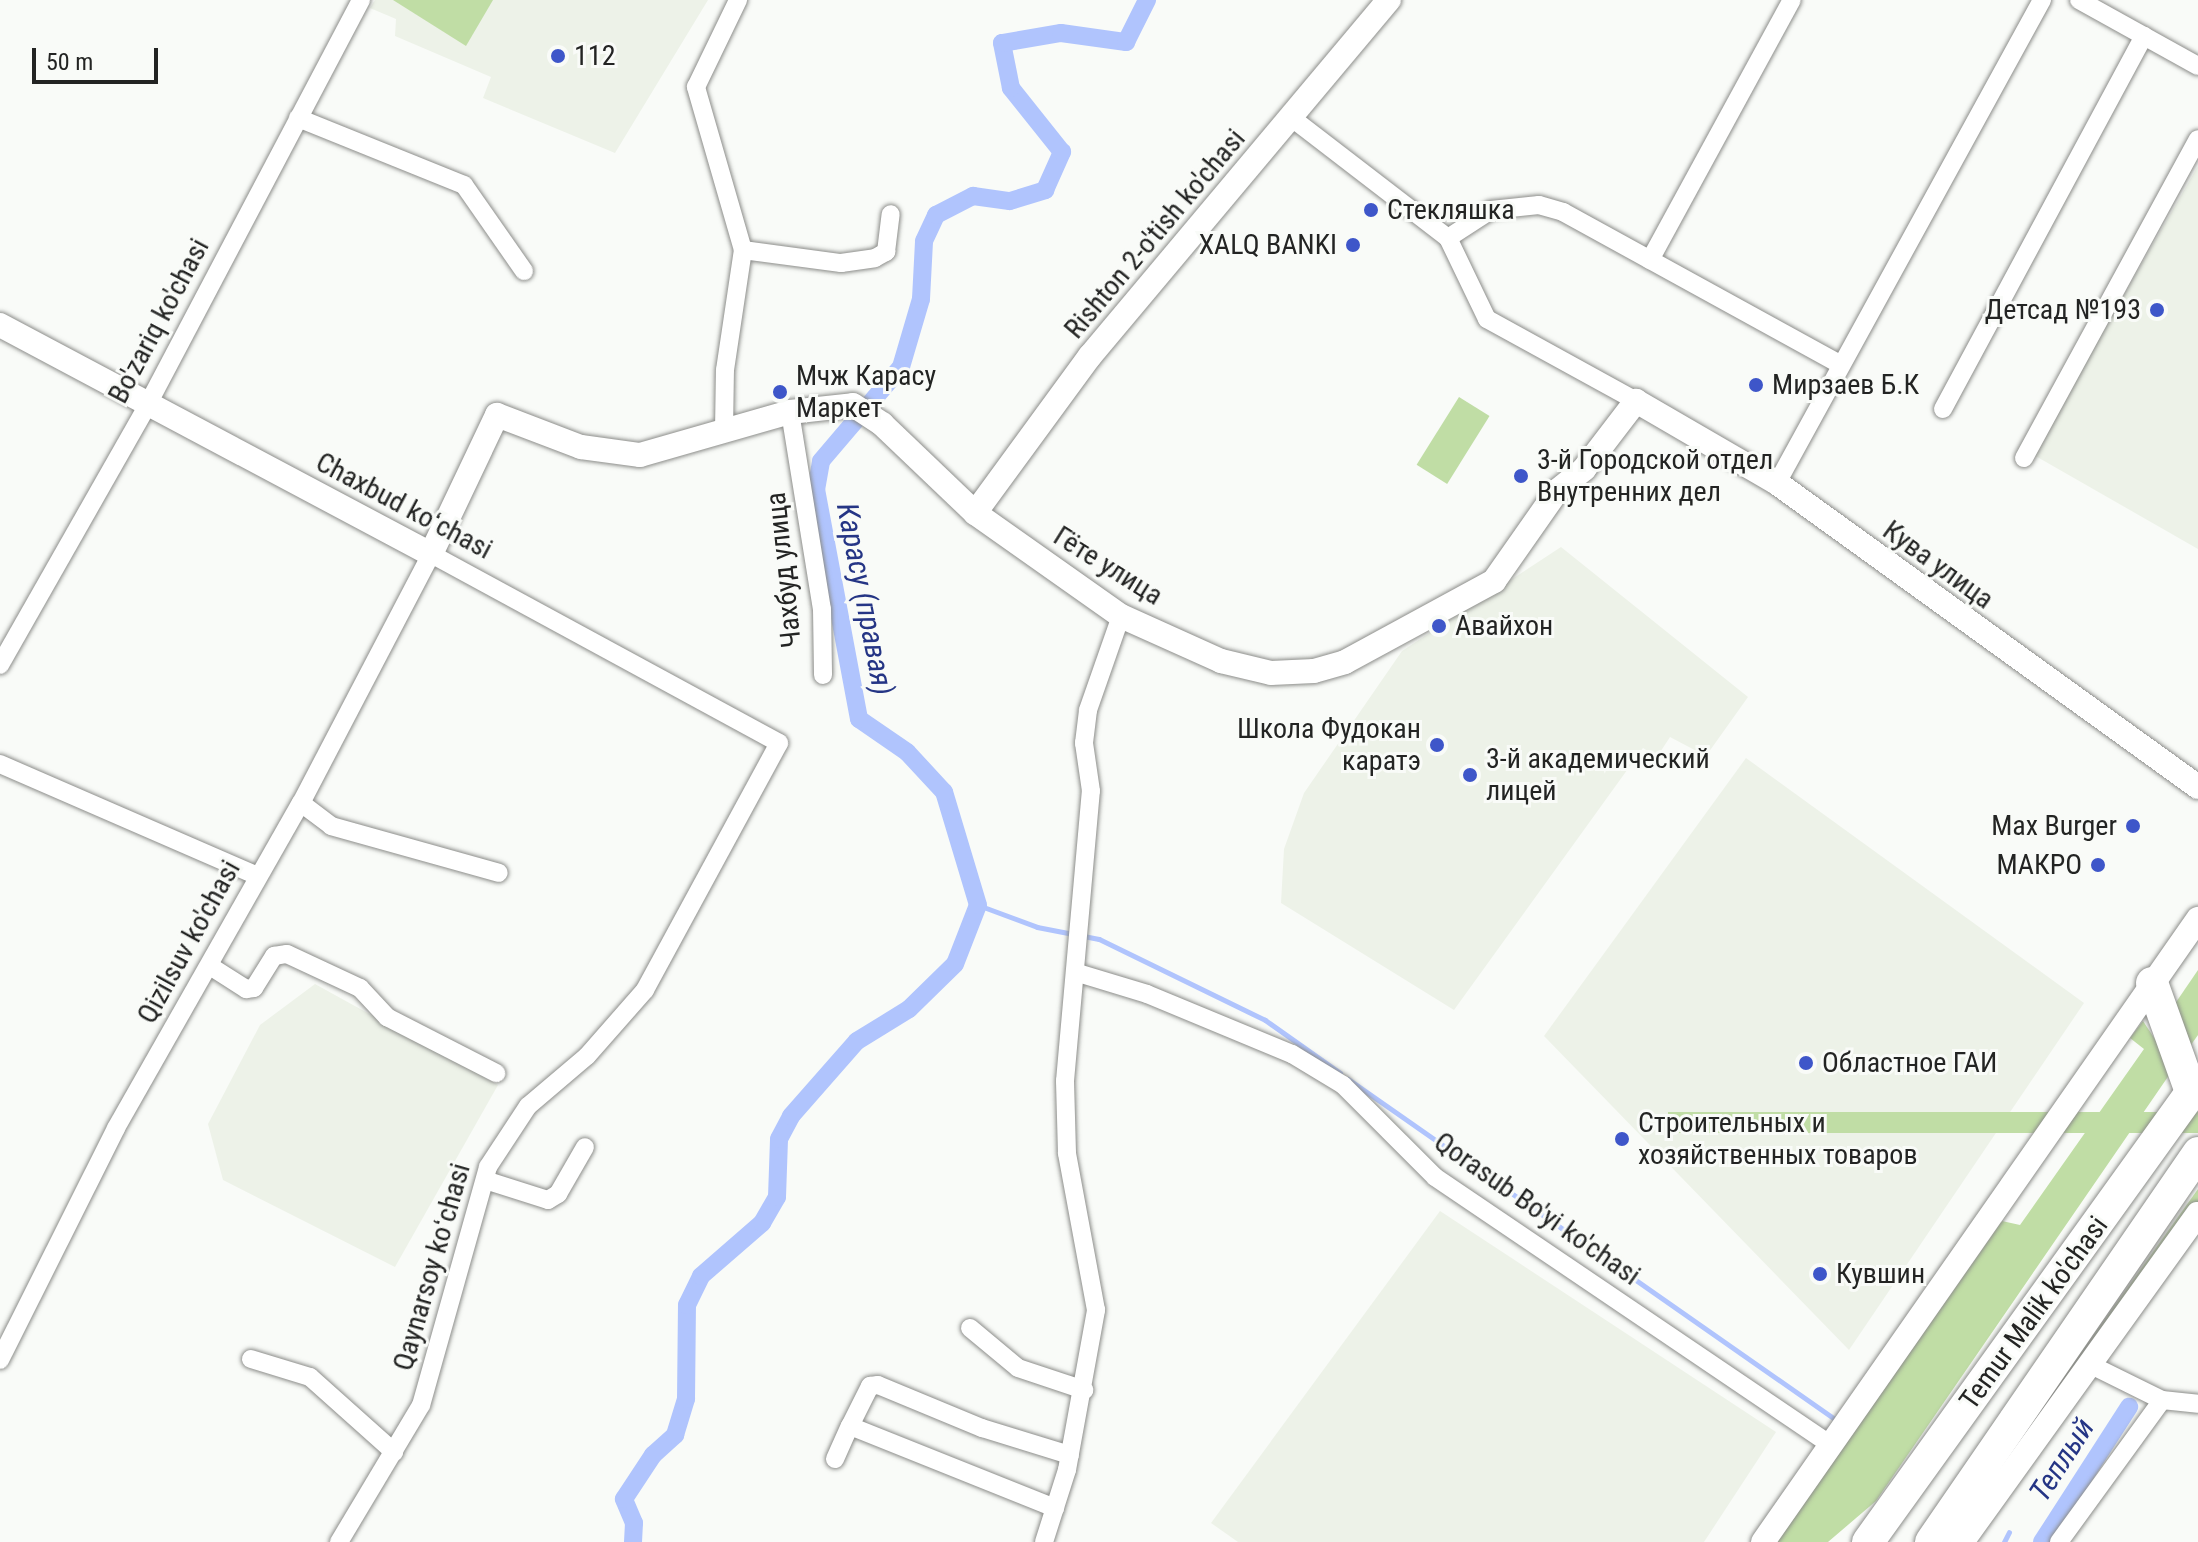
<!DOCTYPE html>
<html>
<head>
<meta charset="utf-8">
<style>
  body { margin:0 }
  #map { position:relative; width:2198px; height:1542px; overflow:hidden; background:#f9fbf8; font-family:"Roboto Condensed",sans-serif }
  div>[style] { position:absolute }
  .built>* { inset:0; background:#edf2e8 }
  .green>* { inset:0; background:#c0dda5; transform-origin:0 0 }
  .stream>* { height:5px; margin:-2.5px; padding:0 2.5px; transform-origin:2.5px; border-radius:2.5px; background:#b0c4fd }
  .canal>* { height:18px; margin:-9px; padding:0 9px; transform-origin:9px; border-radius:9px; background:#b0c4fd }
  .roads { filter:drop-shadow(0 0 2px #8c8d8a) drop-shadow(0 0 2px #8c8d8a) }
  .street>* { height:18px; margin:-9px; padding:0 9px; transform-origin:9px; border-radius:9px; background:#fff }
  .secondary>* { height:24px; margin:-12px; padding:0 12px; transform-origin:12px; border-radius:12px; background:#fff }
  .highway>* { height:32px; margin:-16px; padding:0 16px; transform-origin:16px; border-radius:16px; background:#fff }
  .dots>* { width:22px; height:22px; translate:-50% -50%; box-sizing:border-box; border:4px solid #f9fbf8; border-radius:50% }
  span { translate:-50% -50%; white-space:nowrap; text-align:center; line-height:1.15; -webkit-text-stroke:6px #f9fbf8; paint-order:stroke }
  .poi-label { font-size:28px; color:#232423 }
  .left { translate:0 -50%; text-align:left }
  .right { translate:-100% -50%; text-align:right }
  .street-label { font-size:28px; color:#232423 }
  .water-label { font-size:30px; color:#253585; font-style:italic }
  .scale { position:absolute; left:32px; top:48px; width:126px; height:36px; box-sizing:border-box; border:4px solid #232423; border-top:0; padding-left:10px; font-size:24px; line-height:28px; white-space:nowrap; color:#232423; -webkit-text-stroke:6px #f9fbf8; paint-order:stroke }
</style>
</head>
<body>
<div id="map">
  <div class="built">
    <i style="clip-path:polygon(375px 0,708px 0,615px 153px,483px 98px,491px 77px,395px 36px,396px 19px,370px 8px)"></i>
    <i style="clip-path:polygon(2198px 166px,2198px 549px,2032px 454px)"></i>
    <i style="clip-path:polygon(1561px 547px,1748px 697px,1706px 756px,1670px 737px,1657px 757px,1643px 748px,1454px 1010px,1281px 903px,1284px 849px,1304px 793px,1402px 651px)"></i>
    <i style="clip-path:polygon(1746px 758px,2084px 1003px,1849px 1350px,1544px 1036px)"></i>
    <i style="clip-path:polygon(315px 984px,498px 1085px,395px 1267px,223px 1180px,208px 1124px,260px 1025px)"></i>
    <i style="clip-path:polygon(1440px 1211px,1776px 1432px,1704px 1542px,1238px 1542px,1211px 1523px)"></i>
  </div>
  <div class="green">
    <i style="clip-path:polygon(393px 0,493px 0,466px 46px)"></i>
    <i style="left:1459px;top:397px;width:36px;height:80px;rotate:32deg"></i>
    <i style="clip-path:polygon(2198px 970px,2198px 1035px,2188px 1049px,2170px 1011px)"></i>
    <i style="clip-path:polygon(2143px 1021px,2174px 1068px,1876px 1501px,1828px 1542px,1777px 1542px,2002px 1221px,2020px 1225px,2144px 1049px,2130px 1038px)"></i>
    <i style="left:2198px;top:1112px;width:21px;height:530px;rotate:90deg"></i>
    <i style="clip-path:polygon(2198px 1189px,2198px 1204px,1961px 1536px,2016px 1444px)"></i>
  </div>
  <div class="stream">
    <i style="left:978px;top:905px;width:63px;rotate:20.4deg"></i>
    <i style="left:1037px;top:927px;width:63px;rotate:11deg"></i>
    <i style="left:1099px;top:939px;width:185px;rotate:26deg"></i>
    <i style="left:1265px;top:1020px;width:92px;rotate:35.2deg"></i>
    <i style="left:1348px;top:1079px;width:595px;rotate:34.94deg"></i>
    <i style="left:2004px;top:1542px;width:11px;rotate:-63deg"></i>
  </div>
  <div class="canal">
    <i style="left:633px;top:1542px;width:19px;rotate:-87deg"></i>
    <i style="left:634px;top:1523px;width:26px;rotate:-113deg"></i>
    <i style="left:624px;top:1499px;width:53px;rotate:-56.6deg"></i>
    <i style="left:653px;top:1455px;width:30px;rotate:-42deg"></i>
    <i style="left:675px;top:1435px;width:38px;rotate:-73deg"></i>
    <i style="left:686px;top:1399px;width:94px;rotate:-89.4deg"></i>
    <i style="left:687px;top:1305px;width:32px;rotate:-64deg"></i>
    <i style="left:701px;top:1276px;width:81px;rotate:-41deg"></i>
    <i style="left:762px;top:1223px;width:30px;rotate:-60deg"></i>
    <i style="left:777px;top:1197px;width:58px;rotate:-88deg"></i>
    <i style="left:779px;top:1139px;width:26px;rotate:-62deg"></i>
    <i style="left:791px;top:1116px;width:100px;rotate:-48.7deg"></i>
    <i style="left:857px;top:1041px;width:61px;rotate:-31.6deg"></i>
    <i style="left:909px;top:1009px;width:64px;rotate:-44.4deg"></i>
    <i style="left:955px;top:964px;width:63px;rotate:-68.7deg"></i>
    <i style="left:978px;top:905px;width:118px;rotate:-106.7deg"></i>
    <i style="left:944px;top:792px;width:54px;rotate:-132.8deg"></i>
    <i style="left:907px;top:752px;width:58px;rotate:-145.5deg"></i>
    <i style="left:859px;top:719px;width:233px;rotate:-100.6deg"></i>
    <i style="left:816px;top:490px;width:29px;rotate:-80deg"></i>
    <i style="left:821px;top:461px;width:123px;rotate:-49.6deg"></i>
    <i style="left:901px;top:367px;width:71px;rotate:-73.6deg"></i>
    <i style="left:921px;top:299px;width:58px;rotate:-87deg"></i>
    <i style="left:924px;top:241px;width:29px;rotate:-65deg"></i>
    <i style="left:936px;top:215px;width:42px;rotate:-27.2deg"></i>
    <i style="left:973px;top:196px;width:37px;rotate:8deg"></i>
    <i style="left:1010px;top:201px;width:37px;rotate:-17deg"></i>
    <i style="left:1045px;top:190px;width:42px;rotate:-65.9deg"></i>
    <i style="left:1062px;top:152px;width:82px;rotate:-128.6deg"></i>
    <i style="left:1011px;top:88px;width:46px;rotate:-101.3deg"></i>
    <i style="left:1002px;top:43px;width:60px;rotate:-9.6deg"></i>
    <i style="left:1061px;top:33px;width:66px;rotate:7.9deg"></i>
    <i style="left:1126px;top:42px;width:47px;rotate:-63.4deg"></i>
    <i style="left:2042px;top:1542px;width:161px;rotate:-57.2deg"></i>
  </div>
  <div class="roads">
    <div class="street">
      <i style="left:2079px;top:0;width:136px;rotate:29deg"></i>
      <i style="left:298px;top:118px;width:179px;rotate:22deg"></i>
      <i style="left:464px;top:185px;width:105px;rotate:55.1deg"></i>
      <i style="left:1292px;top:118px;width:197px;rotate:37.6deg"></i>
      <i style="left:1448px;top:238px;width:90px;rotate:64.3deg"></i>
      <i style="left:1487px;top:319px;width:170px;rotate:28.8deg"></i>
      <i style="left:1448px;top:238px;width:51px;rotate:-33.1deg"></i>
      <i style="left:1491px;top:210px;width:48px;rotate:-5.9deg"></i>
      <i style="left:1539px;top:205px;width:25px;rotate:16deg"></i>
      <i style="left:1563px;top:212px;width:315px;rotate:28.8deg"></i>
      <i style="left:743px;top:250px;width:99px;rotate:7.6deg"></i>
      <i style="left:841px;top:263px;width:34px;rotate:-8deg"></i>
      <i style="left:875px;top:258px;width:13px;rotate:-29deg"></i>
      <i style="left:886px;top:252px;width:38px;rotate:-83deg"></i>
      <i style="left:1650px;top:260px;width:296px;rotate:-61.4deg"></i>
      <i style="left:1943px;top:409px;width:424px;rotate:-61.7deg"></i>
      <i style="left:790px;top:412px;width:200px;rotate:80.8deg"></i>
      <i style="left:822px;top:609px;width:66px;rotate:89.1deg"></i>
      <i style="left:724px;top:431px;width:61px;rotate:-89.1deg"></i>
      <i style="left:725px;top:370px;width:121px;rotate:-81.5deg"></i>
      <i style="left:743px;top:250px;width:170px;rotate:-106.1deg"></i>
      <i style="left:696px;top:87px;width:97px;rotate:-64.2deg"></i>
      <i style="left:2024px;top:458px;width:363px;rotate:-61.4deg"></i>
      <i style="left:1777px;top:483px;width:551px;rotate:-61.25deg"></i>
      <i style="left:0;top:665px;width:300px;rotate:-60.4deg"></i>
      <i style="left:148px;top:404px;width:457px;rotate:-62.2deg"></i>
      <i style="left:0;top:764px;width:281px;rotate:23.5deg"></i>
      <i style="left:301px;top:803px;width:38px;rotate:37deg"></i>
      <i style="left:331px;top:826px;width:174px;rotate:15.6deg"></i>
      <i style="left:210px;top:966px;width:43px;rotate:32.6deg"></i>
      <i style="left:246px;top:989px;width:8px;rotate:-7deg"></i>
      <i style="left:254px;top:988px;width:38px;rotate:-58deg"></i>
      <i style="left:274px;top:956px;width:13px;rotate:-9deg"></i>
      <i style="left:287px;top:954px;width:81px;rotate:25deg"></i>
      <i style="left:360px;top:988px;width:40px;rotate:47deg"></i>
      <i style="left:387px;top:1017px;width:123px;rotate:27.2deg"></i>
      <i style="left:1078px;top:973px;width:72px;rotate:16.9deg"></i>
      <i style="left:1147px;top:994px;width:157px;rotate:22.5deg"></i>
      <i style="left:1292px;top:1054px;width:60px;rotate:31.3deg"></i>
      <i style="left:1343px;top:1085px;width:130px;rotate:45deg"></i>
      <i style="left:1435px;top:1177px;width:478px;rotate:34.1deg"></i>
      <i style="left:485px;top:1180px;width:66px;rotate:17.6deg"></i>
      <i style="left:548px;top:1200px;width:12px;rotate:-31deg"></i>
      <i style="left:558px;top:1194px;width:54px;rotate:-60.1deg"></i>
      <i style="left:970px;top:1328px;width:62px;rotate:39.8deg"></i>
      <i style="left:1018px;top:1368px;width:70px;rotate:18.4deg"></i>
      <i style="left:251px;top:1359px;width:62px;rotate:17deg"></i>
      <i style="left:310px;top:1377px;width:113px;rotate:41.8deg"></i>
      <i style="left:0;top:1360px;width:259px;rotate:-63.4deg"></i>
      <i style="left:116px;top:1128px;width:374px;rotate:-60.4deg"></i>
      <i style="left:301px;top:803px;width:281px;rotate:-62.4deg"></i>
      <i style="left:431px;top:554px;width:396px;rotate:28.5deg"></i>
      <i style="left:779px;top:743px;width:281px;rotate:118.5deg"></i>
      <i style="left:645px;top:990px;width:88px;rotate:131.3deg"></i>
      <i style="left:587px;top:1056px;width:77px;rotate:139.7deg"></i>
      <i style="left:528px;top:1106px;width:73px;rotate:123.3deg"></i>
      <i style="left:488px;top:1167px;width:247px;rotate:105.7deg"></i>
      <i style="left:421px;top:1405px;width:160px;rotate:120.9deg"></i>
      <i style="left:2089px;top:1364px;width:81px;rotate:26.3deg"></i>
      <i style="left:2162px;top:1400px;width:36px;rotate:6deg"></i>
      <i style="left:850px;top:1426px;width:45px;rotate:-63.4deg"></i>
      <i style="left:870px;top:1386px;width:8px;rotate:-7deg"></i>
      <i style="left:878px;top:1385px;width:113px;rotate:22.5deg"></i>
      <i style="left:982px;top:1428px;width:92px;rotate:17.1deg"></i>
      <i style="left:835px;top:1459px;width:36px;rotate:-66deg"></i>
      <i style="left:850px;top:1426px;width:221px;rotate:21.8deg"></i>
      <i style="left:1044px;top:1542px;width:76px;rotate:-72.3deg"></i>
      <i style="left:1067px;top:1470px;width:163px;rotate:-79.7deg"></i>
      <i style="left:1096px;top:1310px;width:160px;rotate:-100.5deg"></i>
      <i style="left:1067px;top:1153px;width:72px;rotate:-91.6deg"></i>
      <i style="left:1065px;top:1081px;width:291px;rotate:-84.9deg"></i>
      <i style="left:1091px;top:791px;width:49px;rotate:-98.3deg"></i>
      <i style="left:1084px;top:743px;width:33px;rotate:-83deg"></i>
      <i style="left:1088px;top:710px;width:100px;rotate:-70.7deg"></i>
      <i style="left:2059px;top:1542px;width:175px;rotate:-54deg"></i>
    </div>
    <div class="secondary">
      <i style="left:0;top:325px;width:488px;rotate:28deg"></i>
      <i style="left:431px;top:554px;width:154px;rotate:-64.6deg"></i>
      <i style="left:497px;top:415px;width:90px;rotate:20.9deg"></i>
      <i style="left:581px;top:447px;width:60px;rotate:7.7deg"></i>
      <i style="left:640px;top:455px;width:156px;rotate:-16deg"></i>
      <i style="left:790px;top:412px;width:63px;rotate:-6.3deg"></i>
      <i style="left:853px;top:405px;width:35px;rotate:33deg"></i>
      <i style="left:882px;top:424px;width:129px;rotate:43.7deg"></i>
      <i style="left:975px;top:513px;width:179px;rotate:35.2deg"></i>
      <i style="left:1121px;top:616px;width:110px;rotate:24.2deg"></i>
      <i style="left:1221px;top:661px;width:51px;rotate:13.5deg"></i>
      <i style="left:1271px;top:673px;width:43px;rotate:-2.7deg"></i>
      <i style="left:1314px;top:671px;width:32px;rotate:-16deg"></i>
      <i style="left:1345px;top:662px;width:170px;rotate:-28.5deg"></i>
      <i style="left:1494px;top:581px;width:110px;rotate:-55deg"></i>
      <i style="left:1557px;top:491px;width:35px;rotate:-39deg"></i>
      <i style="left:1584px;top:469px;width:86px;rotate:-52.6deg"></i>
      <i style="left:1636px;top:401px;width:163px;rotate:30.2deg"></i>
      <i style="left:1777px;top:483px;width:519px;rotate:35.83deg"></i>
      <i style="left:975px;top:513px;width:195px;rotate:-53.8deg"></i>
      <i style="left:1090px;top:356px;width:465px;rotate:-50deg"></i>
      <i style="left:1763px;top:1542px;width:760px;rotate:-55.08deg"></i>
      <i style="left:1962px;top:1542px;width:404px;rotate:-54.3deg"></i>
    </div>
    <div class="highway">
      <i style="left:2152px;top:983px;width:116px;rotate:70.3deg"></i>
      <i style="left:1868px;top:1542px;width:565px;rotate:-54.29deg"></i>
      <i style="left:1931px;top:1542px;width:472px;rotate:-55.5deg"></i>
    </div>
  </div>
  <div class="dots">
    <i style="left:558px;top:56px;background:#3e56c9"></i>
    <i style="left:1371px;top:210px;background:#3e56c9"></i>
    <i style="left:1353px;top:245px;background:#3e56c9"></i>
    <i style="left:2157px;top:310px;background:#3e56c9"></i>
    <i style="left:1756px;top:385px;background:#3e56c9"></i>
    <i style="left:780px;top:392px;background:#3e56c9"></i>
    <i style="left:1521px;top:476px;background:#3e56c9"></i>
    <i style="left:1439px;top:626px;background:#3e56c9"></i>
    <i style="left:1437px;top:745px;background:#3e56c9"></i>
    <i style="left:1470px;top:775px;background:#3e56c9"></i>
    <i style="left:2133px;top:826px;background:#3e56c9"></i>
    <i style="left:2098px;top:865px;background:#3e56c9"></i>
    <i style="left:1806px;top:1063px;background:#3e56c9"></i>
    <i style="left:1622px;top:1139px;background:#3e56c9"></i>
    <i style="left:1820px;top:1274px;background:#3e56c9"></i>
  </div>
  <div class="poi-label">
    <span class="left" style="left:574px;top:56px">112</span>
    <span class="left" style="left:1387px;top:210px">Стекляшка</span>
    <span class="right" style="left:1337px;top:245px">XALQ BANKI</span>
    <span class="right" style="left:2141px;top:310px">Детсад №193</span>
    <span class="left" style="left:796px;top:392px">Мчж Карасу<br>Маркет</span>
    <span class="left" style="left:1772px;top:385px">Мирзаев Б.К</span>
    <span class="left" style="left:1537px;top:476px">3-й Городской отдел<br>Внутренних дел</span>
    <span class="left" style="left:1455px;top:626px">Авайхон</span>
    <span class="right" style="left:1421px;top:745px">Школа Фудокан<br>каратэ</span>
    <span class="left" style="left:1486px;top:775px">3-й академический<br>лицей</span>
    <span class="right" style="left:2117px;top:826px">Max Burger</span>
    <span class="right" style="left:2082px;top:865px">МАКРО</span>
    <span class="left" style="left:1822px;top:1063px">Областное ГАИ</span>
    <span class="left" style="left:1638px;top:1139px">Строительных и<br>хозяйственных товаров</span>
    <span class="left" style="left:1836px;top:1274px">Кувшин</span>
  </div>
  <div class="street-label">
    <span style="left:1155px;top:234px;rotate:-50deg">Rishton 2-o'tish ko'chasi</span>
    <span style="left:159px;top:321px;rotate:-62deg">Bo'zariq ko'chasi</span>
    <span style="left:404px;top:506px;rotate:28deg">Chaxbud koʻchasi</span>
    <span style="left:1938px;top:565px;rotate:36deg">Кува улица</span>
    <span style="left:1108px;top:566px;rotate:32deg">Гёте улица</span>
    <span style="left:784px;top:570px;rotate:-96deg">Чахбуд улица</span>
    <span style="left:189px;top:942px;rotate:-61deg">Qizilsuv ko'chasi</span>
    <span style="left:1537px;top:1209px;rotate:35deg">Qorasub Bo'yi ko'chasi</span>
    <span style="left:432px;top:1267px;rotate:-74deg">Qaynarsoy koʻchasi</span>
    <span style="left:2034px;top:1313px;rotate:-54deg">Temur Malik ko'chasi</span>
  </div>
  <div class="water-label">
    <span style="left:865px;top:599px;rotate:79deg">Карасу (правая)</span>
    <span style="left:2062px;top:1460px;rotate:-57deg">Теплый</span>
  </div>
  <div class="scale">50 m</div>
</div>
</body>
</html>
